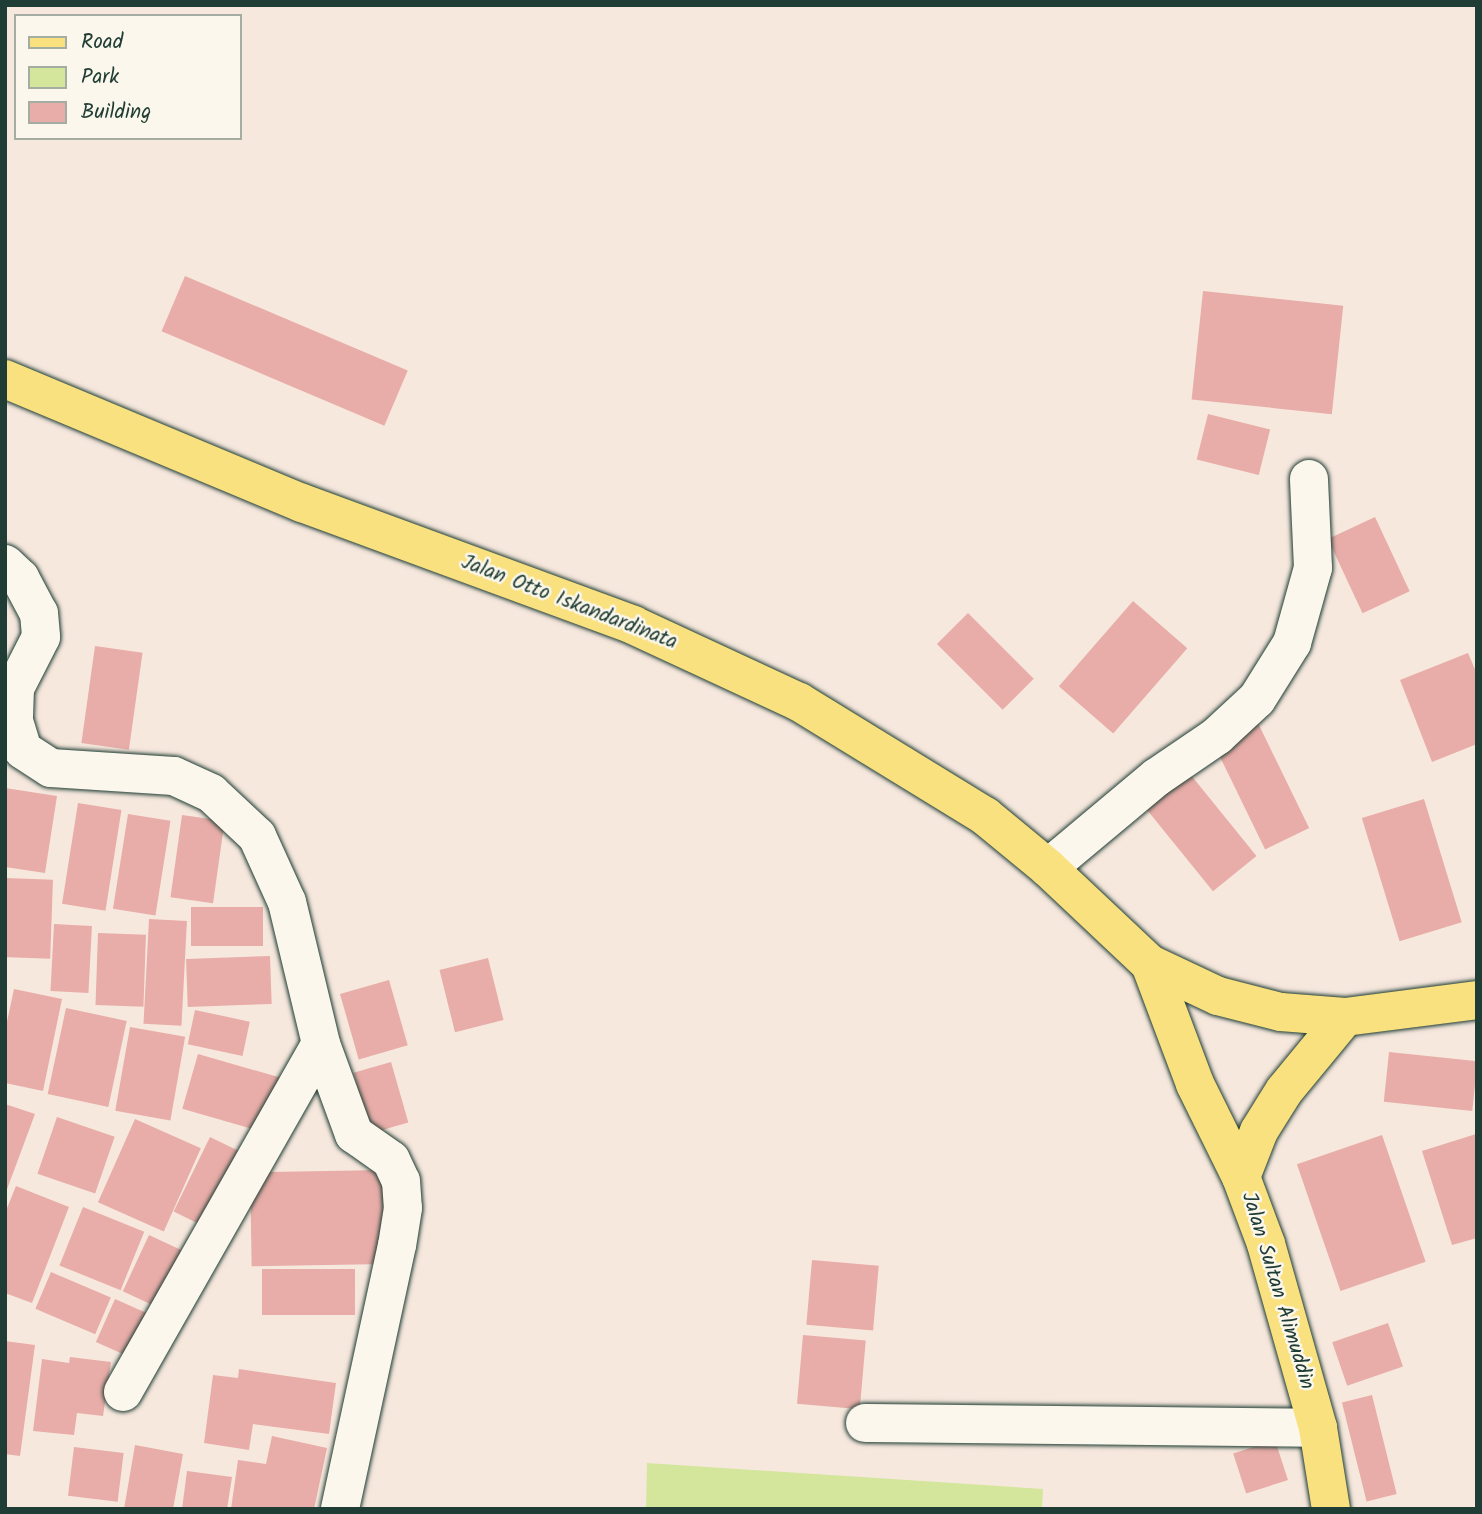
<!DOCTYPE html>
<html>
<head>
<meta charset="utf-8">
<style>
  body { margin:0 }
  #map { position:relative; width:1482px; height:1514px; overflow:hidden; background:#f7e8de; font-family:Kalam,sans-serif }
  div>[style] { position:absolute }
  .green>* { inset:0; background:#d3e69b }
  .building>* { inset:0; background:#e8ada8; transform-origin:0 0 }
  .roads { filter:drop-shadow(0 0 2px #1f3d34) drop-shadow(0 0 2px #1f3d34) }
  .minor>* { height:38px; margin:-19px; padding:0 19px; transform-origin:19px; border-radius:19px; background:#fbf7ec }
  .major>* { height:38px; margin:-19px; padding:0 19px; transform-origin:19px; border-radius:19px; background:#fae180 }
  span { translate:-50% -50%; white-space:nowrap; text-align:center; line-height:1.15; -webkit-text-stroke:5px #fbf7ec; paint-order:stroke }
  .street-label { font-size:21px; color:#1f3d34 }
  .frame { position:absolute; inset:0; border:7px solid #1f3d34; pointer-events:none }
  .legend { position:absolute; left:14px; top:14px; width:228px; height:126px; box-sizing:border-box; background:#fbf7ec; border:2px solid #a3ada2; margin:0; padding:9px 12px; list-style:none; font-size:21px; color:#1f3d34 }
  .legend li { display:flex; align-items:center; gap:14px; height:35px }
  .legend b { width:35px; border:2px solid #a3ada2 }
</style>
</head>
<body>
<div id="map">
  <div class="green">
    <i style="clip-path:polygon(647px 1463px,1043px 1489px,1042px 1509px,646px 1509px)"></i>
  </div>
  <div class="building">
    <i style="left:185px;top:276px;width:242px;height:60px;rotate:23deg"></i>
    <i style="left:1203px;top:291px;width:141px;height:109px;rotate:6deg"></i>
    <i style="left:1208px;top:414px;width:64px;height:47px;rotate:14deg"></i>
    <i style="left:1375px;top:517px;width:82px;height:52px;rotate:65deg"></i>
    <i style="left:1133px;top:601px;width:72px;height:113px;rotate:41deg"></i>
    <i style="left:968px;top:613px;width:93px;height:44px;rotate:45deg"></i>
    <i style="left:95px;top:646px;width:48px;height:98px;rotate:8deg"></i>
    <i style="clip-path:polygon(1468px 653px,1477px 674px,1477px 744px,1432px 762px,1400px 680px)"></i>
    <i style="left:1257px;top:721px;width:119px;height:49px;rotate:64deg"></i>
    <i style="left:1186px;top:769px;width:112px;height:56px;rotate:51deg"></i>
    <i style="clip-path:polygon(5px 788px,57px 796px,45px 873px,5px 867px)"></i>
    <i style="left:1424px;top:799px;width:129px;height:65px;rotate:73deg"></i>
    <i style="left:78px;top:803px;width:44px;height:102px;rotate:9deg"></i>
    <i style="left:128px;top:814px;width:43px;height:96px;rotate:9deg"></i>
    <i style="left:182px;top:815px;width:43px;height:83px;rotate:8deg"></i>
    <i style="left:5px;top:878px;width:48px;height:79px;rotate:2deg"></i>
    <i style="left:263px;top:907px;width:39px;height:72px;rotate:90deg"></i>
    <i style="left:149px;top:919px;width:38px;height:105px;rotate:3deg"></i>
    <i style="left:54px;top:924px;width:38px;height:67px;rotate:3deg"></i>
    <i style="left:98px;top:933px;width:48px;height:72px;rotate:2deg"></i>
    <i style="left:270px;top:956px;width:48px;height:84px;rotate:88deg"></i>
    <i style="left:488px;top:958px;width:64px;height:50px;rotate:76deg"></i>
    <i style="left:389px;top:980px;width:68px;height:51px;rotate:74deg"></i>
    <i style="clip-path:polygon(14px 989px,62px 999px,43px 1091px,5px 1083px,5px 1031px)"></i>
    <i style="left:66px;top:1008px;width:62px;height:88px;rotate:12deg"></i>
    <i style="left:195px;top:1010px;width:56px;height:35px;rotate:12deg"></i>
    <i style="left:130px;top:1027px;width:56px;height:85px;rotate:10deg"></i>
    <i style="left:1389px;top:1052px;width:89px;height:50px;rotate:6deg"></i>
    <i style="left:198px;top:1054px;width:87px;height:57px;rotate:16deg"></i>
    <i style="left:391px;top:1062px;width:63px;height:39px;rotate:74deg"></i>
    <i style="clip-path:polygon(5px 1104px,35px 1114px,6px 1192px,5px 1192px)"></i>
    <i style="left:57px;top:1117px;width:61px;height:60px;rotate:19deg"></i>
    <i style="left:135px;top:1119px;width:72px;height:91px;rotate:24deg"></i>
    <i style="clip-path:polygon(1476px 1134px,1477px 1238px,1452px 1245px,1422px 1151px)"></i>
    <i style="left:1382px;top:1135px;width:134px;height:90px;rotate:71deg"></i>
    <i style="left:210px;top:1137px;width:39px;height:83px;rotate:26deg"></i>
    <i style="left:384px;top:1170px;width:94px;height:134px;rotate:89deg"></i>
    <i style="clip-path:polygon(16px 1186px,69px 1207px,32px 1303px,5px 1293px,5px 1213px)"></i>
    <i style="left:83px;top:1207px;width:66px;height:63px;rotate:22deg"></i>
    <i style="left:149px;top:1235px;width:45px;height:62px;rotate:25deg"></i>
    <i style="left:812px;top:1260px;width:67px;height:65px;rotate:5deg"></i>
    <i style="left:355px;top:1269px;width:46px;height:93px;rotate:90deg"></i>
    <i style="left:51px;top:1272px;width:65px;height:40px;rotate:23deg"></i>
    <i style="left:115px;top:1299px;width:45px;height:47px;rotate:24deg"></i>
    <i style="left:1388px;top:1323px;width:46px;height:59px;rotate:71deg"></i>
    <i style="left:803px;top:1335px;width:63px;height:69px;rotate:5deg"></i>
    <i style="clip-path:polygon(5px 1341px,35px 1345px,20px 1456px,5px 1454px)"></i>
    <i style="clip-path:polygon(70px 1357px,111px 1362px,103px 1416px,77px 1413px,74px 1435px,33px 1431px,42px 1359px,69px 1363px)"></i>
    <i style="clip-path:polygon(239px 1369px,336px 1383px,329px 1434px,253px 1424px,249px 1450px,204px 1443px,213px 1375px,238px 1378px)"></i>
    <i style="left:1372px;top:1395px;width:102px;height:31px;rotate:76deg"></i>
    <i style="clip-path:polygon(272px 1436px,327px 1448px,314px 1509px,231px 1509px,238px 1460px,266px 1464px)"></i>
    <i style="left:1275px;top:1440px;width:42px;height:44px;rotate:72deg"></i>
    <i style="clip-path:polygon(135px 1445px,183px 1454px,173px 1509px,124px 1509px)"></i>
    <i style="left:74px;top:1447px;width:50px;height:49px;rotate:7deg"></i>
    <i style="clip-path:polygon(187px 1471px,232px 1477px,227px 1509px,182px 1509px)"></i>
  </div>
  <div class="roads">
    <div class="minor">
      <i style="left:5px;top:564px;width:21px;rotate:43deg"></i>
      <i style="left:20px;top:578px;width:40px;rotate:62deg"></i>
      <i style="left:39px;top:613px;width:24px;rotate:85deg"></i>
      <i style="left:41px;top:637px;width:57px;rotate:117deg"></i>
      <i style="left:15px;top:688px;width:33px;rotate:92deg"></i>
      <i style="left:14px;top:721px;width:30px;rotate:73deg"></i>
      <i style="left:23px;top:750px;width:33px;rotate:33deg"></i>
      <i style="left:51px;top:768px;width:123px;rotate:3.7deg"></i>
      <i style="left:174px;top:776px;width:41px;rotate:24.7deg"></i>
      <i style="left:211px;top:793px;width:63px;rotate:43.1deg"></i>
      <i style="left:257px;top:836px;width:72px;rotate:65.6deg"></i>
      <i style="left:287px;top:902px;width:146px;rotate:76.5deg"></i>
      <i style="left:321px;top:1044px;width:96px;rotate:69.9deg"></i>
      <i style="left:354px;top:1134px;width:45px;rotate:35.1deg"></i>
      <i style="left:391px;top:1160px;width:23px;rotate:65deg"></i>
      <i style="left:401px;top:1181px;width:27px;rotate:86deg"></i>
      <i style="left:403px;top:1208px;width:37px;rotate:99deg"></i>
      <i style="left:397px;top:1245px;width:270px;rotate:102.2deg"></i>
      <i style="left:1048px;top:868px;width:142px;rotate:-39.9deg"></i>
      <i style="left:1157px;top:777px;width:73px;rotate:-34.3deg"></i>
      <i style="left:1217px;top:736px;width:54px;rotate:-42.8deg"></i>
      <i style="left:1257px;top:699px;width:66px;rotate:-58deg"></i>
      <i style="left:1292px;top:643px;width:78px;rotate:-74.4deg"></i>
      <i style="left:1313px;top:568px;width:89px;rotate:-92.6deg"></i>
      <i style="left:123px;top:1392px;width:400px;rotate:-60.4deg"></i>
      <i style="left:865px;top:1423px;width:453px;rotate:0.6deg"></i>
    </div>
    <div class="major">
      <i style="left:5px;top:379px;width:322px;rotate:22.7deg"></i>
      <i style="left:302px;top:503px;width:353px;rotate:20.2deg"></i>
      <i style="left:633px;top:625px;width:183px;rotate:24.9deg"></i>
      <i style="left:799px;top:702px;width:218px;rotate:31.5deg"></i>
      <i style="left:985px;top:816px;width:82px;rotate:39.5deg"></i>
      <i style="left:1048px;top:868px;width:140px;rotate:43.3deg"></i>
      <i style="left:1150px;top:964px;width:75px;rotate:25.2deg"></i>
      <i style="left:1218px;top:996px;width:65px;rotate:14.3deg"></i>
      <i style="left:1281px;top:1012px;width:64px;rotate:4.5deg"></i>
      <i style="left:1345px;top:1017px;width:133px;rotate:-7.3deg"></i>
      <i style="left:1150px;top:964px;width:128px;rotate:69.4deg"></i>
      <i style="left:1195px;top:1084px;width:104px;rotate:63.7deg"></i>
      <i style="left:1241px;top:1177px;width:72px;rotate:69.5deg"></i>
      <i style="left:1266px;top:1244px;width:191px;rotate:74.2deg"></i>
      <i style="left:1318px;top:1428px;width:82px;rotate:80.9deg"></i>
      <i style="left:1241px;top:1177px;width:49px;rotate:-68.6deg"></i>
      <i style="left:1259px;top:1131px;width:47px;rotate:-58deg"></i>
      <i style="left:1284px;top:1091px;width:96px;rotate:-50.5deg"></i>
    </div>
  </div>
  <div class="street-label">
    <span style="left:569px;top:603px;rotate:21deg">Jalan Otto Iskandardinata</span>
    <span style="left:1277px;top:1291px;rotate:73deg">Jalan Sultan Alimuddin</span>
  </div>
  <div class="frame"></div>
  <ul class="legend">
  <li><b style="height:9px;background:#fae180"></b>Road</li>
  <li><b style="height:19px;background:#d3e69b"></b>Park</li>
  <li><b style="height:19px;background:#e8ada8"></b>Building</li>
  </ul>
</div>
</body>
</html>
